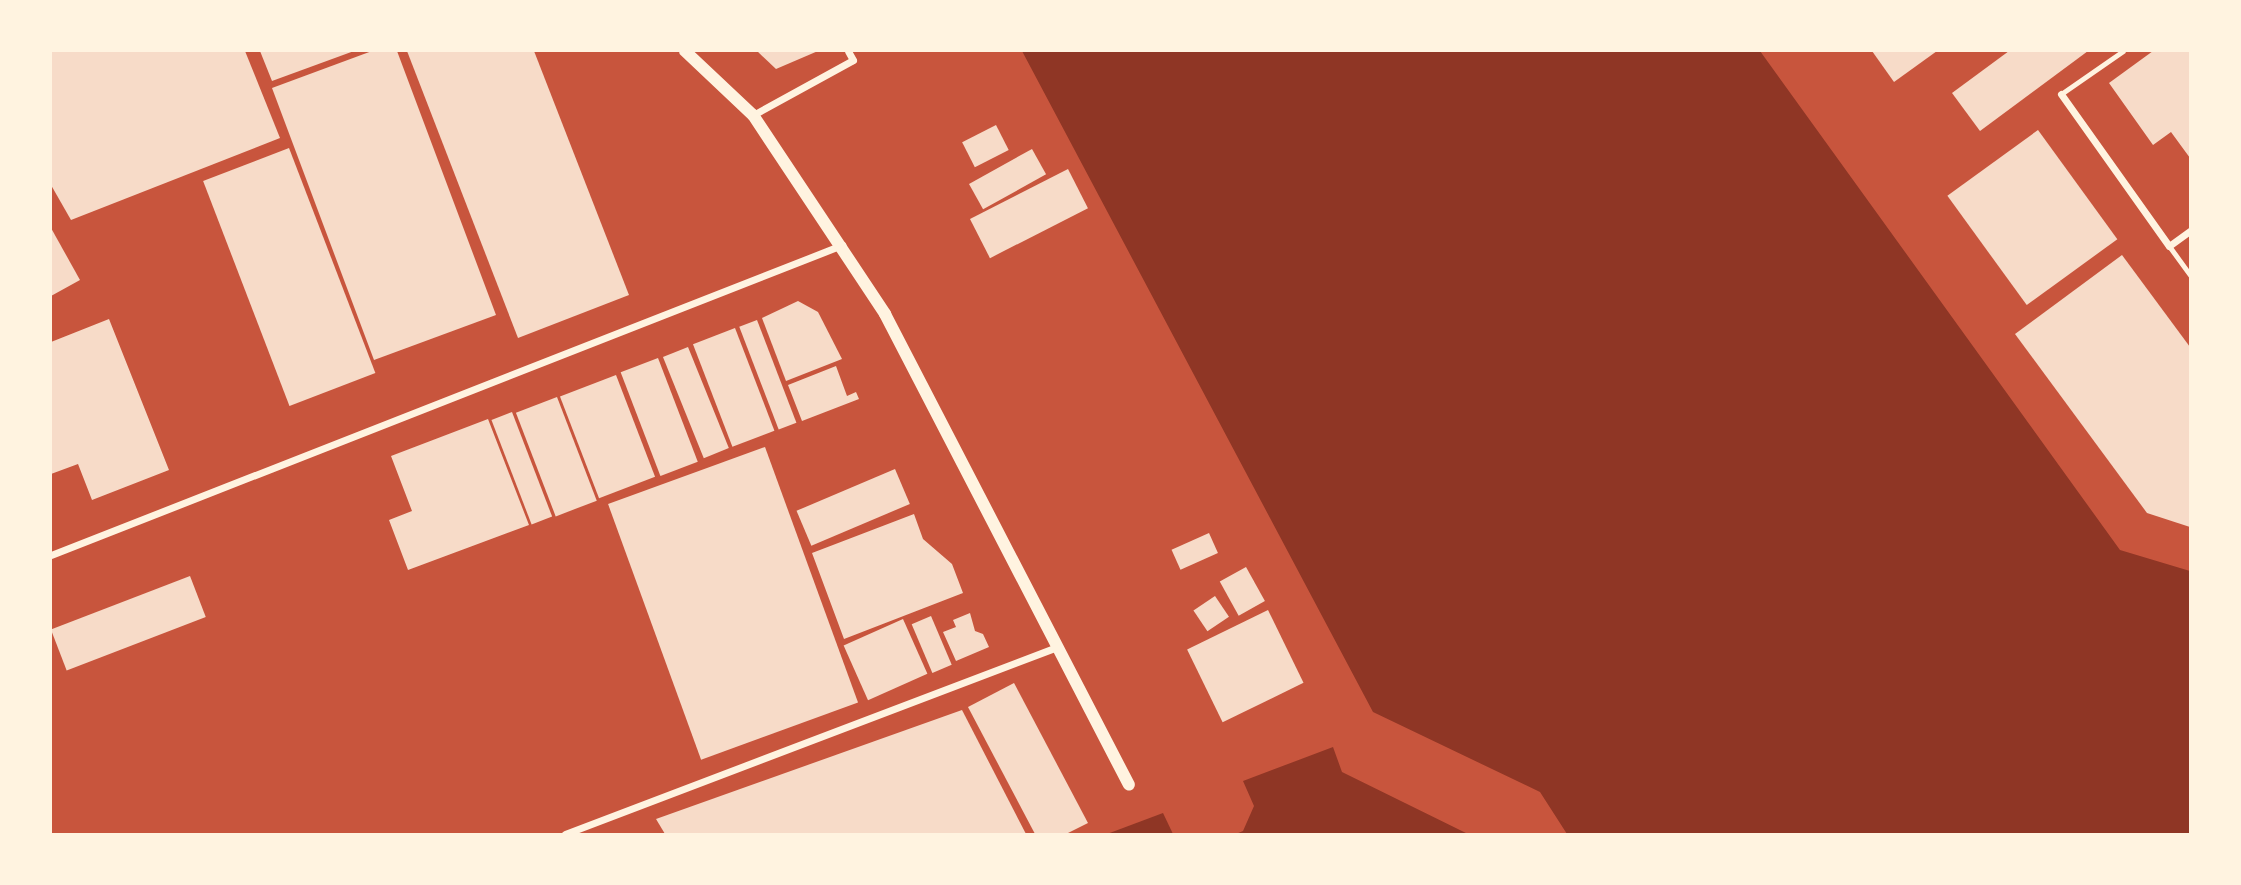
<!DOCTYPE html>
<html>
<head>
<meta charset="utf-8">
<style>
  body { margin:0 }
  #map { position:relative; width:2241px; height:885px; overflow:hidden; background:#c8553d; font-family:Commissioner,sans-serif }
  div>[style] { position:absolute }
  .water>* { inset:0; background:#8f3625 }
  .building>* { inset:0; background:#f7dbc8; transform-origin:0 0 }
  .service>* { height:5px; margin:-2.5px; padding:0 2.5px; transform-origin:2.5px; border-radius:2.5px; background:#fff3e0 }
  .minor>* { height:7px; margin:-3.5px; padding:0 3.5px; transform-origin:3.5px; border-radius:3.5px; background:#fff3e0 }
  .tertiary>* { height:12px; margin:-6px; padding:0 6px; transform-origin:6px; border-radius:6px; background:#fff3e0 }
  span { translate:-50% -50%; white-space:nowrap; text-align:center; line-height:1.15; -webkit-text-stroke:7px #fff3e0; paint-order:stroke }
  .frame { position:absolute; inset:0; border:52px solid #fff3e0; pointer-events:none }
</style>
</head>
<body>
<div id="map">
  <div class="water">
    <i style="clip-path:polygon(1022px 51px,1760px 51px,2120px 550px,2190px 571px,2190px 834px,1567px 834px,1540px 792px,1373px 712px)"></i>
    <i style="clip-path:polygon(1333px 747px,1342px 772px,1468px 834px,1236px 834px,1243px 831px,1254px 806px,1243px 781px)"></i>
    <i style="clip-path:polygon(1163px 813px,1173px 834px,1107px 834px)"></i>
  </div>
  <div class="building">
    <i style="clip-path:polygon(51px 51px,245px 51px,280px 138px,71px 220px,51px 185px)"></i>
    <i style="clip-path:polygon(260px 51px,354px 51px,272px 81px)"></i>
    <i style="clip-path:polygon(372px 51px,397px 51px,496px 315px,374px 360px,272px 88px)"></i>
    <i style="clip-path:polygon(407px 51px,534px 51px,629px 295px,518px 338px)"></i>
    <i style="clip-path:polygon(757px 51px,818px 51px,776px 69px)"></i>
    <i style="clip-path:polygon(1872px 51px,1937px 51px,1894px 82px)"></i>
    <i style="clip-path:polygon(2009px 51px,2088px 51px,1980px 131px,1952px 93px)"></i>
    <i style="clip-path:polygon(2153px 51px,2190px 51px,2190px 158px,2171px 132px,2153px 145px,2109px 83px)"></i>
    <i style="left:996px;top:125px;width:28px;height:38px;rotate:63deg"></i>
    <i style="left:2038px;top:130px;width:135px;height:112px;rotate:54deg"></i>
    <i style="left:289px;top:148px;width:241px;height:92px;rotate:69deg"></i>
    <i style="left:1032px;top:149px;width:29px;height:72px;rotate:61deg"></i>
    <i style="left:1068px;top:169px;width:44px;height:110px;rotate:63deg"></i>
    <i style="clip-path:polygon(51px 228px,80px 280px,51px 296px)"></i>
    <i style="clip-path:polygon(2122px 255px,2190px 347px,2190px 527px,2147px 513px,2015px 334px)"></i>
    <i style="clip-path:polygon(798px 301px,818px 312px,842px 359px,786px 381px,762px 318px)"></i>
    <i style="clip-path:polygon(109px 319px,169px 470px,92px 500px,78px 464px,51px 474px,51px 342px)"></i>
    <i style="left:757px;top:320px;width:110px;height:19px;rotate:69deg"></i>
    <i style="left:735px;top:328px;width:110px;height:45px;rotate:69deg"></i>
    <i style="left:688px;top:347px;width:109px;height:27px;rotate:68deg"></i>
    <i style="left:658px;top:358px;width:111px;height:40px;rotate:69deg"></i>
    <i style="clip-path:polygon(836px 366px,847px 396px,856px 392px,859px 399px,802px 421px,788px 385px)"></i>
    <i style="left:616px;top:375px;width:109px;height:60px;rotate:69deg"></i>
    <i style="left:557px;top:397px;width:111px;height:44px;rotate:69deg"></i>
    <i style="left:512px;top:412px;width:112px;height:22px;rotate:69deg"></i>
    <i style="clip-path:polygon(488px 419px,529px 525px,408px 570px,389px 520px,412px 511px,391px 456px)"></i>
    <i style="left:765px;top:447px;width:272px;height:167px;rotate:70deg"></i>
    <i style="left:895px;top:469px;width:38px;height:107px;rotate:67deg"></i>
    <i style="clip-path:polygon(914px 514px,923px 539px,952px 564px,963px 593px,844px 639px,812px 553px)"></i>
    <i style="left:1209px;top:533px;width:22px;height:41px;rotate:66deg"></i>
    <i style="left:1246px;top:567px;width:39px;height:30px;rotate:61deg"></i>
    <i style="left:190px;top:576px;width:44px;height:149px;rotate:69deg"></i>
    <i style="left:1215px;top:596px;width:25px;height:26px;rotate:56deg"></i>
    <i style="left:1268px;top:610px;width:81px;height:90px;rotate:64deg"></i>
    <i style="clip-path:polygon(970px 613px,975px 631px,983px 634px,989px 647px,956px 661px,943px 632px,956px 627px,953px 620px)"></i>
    <i style="left:931px;top:616px;width:53px;height:21px;rotate:67deg"></i>
    <i style="left:903px;top:619px;width:60px;height:65px;rotate:66deg"></i>
    <i style="clip-path:polygon(1014px 683px,1088px 823px,1066px 834px,1035px 834px,968px 707px)"></i>
    <i style="clip-path:polygon(962px 710px,1026px 834px,665px 834px,656px 819px)"></i>
  </div>
  <div class="service">
    <i style="left:2061px;top:94px;width:75px;rotate:-34.7deg"></i>
    <i style="left:2169px;top:246px;width:36px;rotate:54deg"></i>
  </div>
  <div class="minor">
    <i style="left:2061px;top:94px;width:186px;rotate:54.6deg"></i>
    <i style="left:2169px;top:246px;width:26px;rotate:-36deg"></i>
    <i style="left:753px;top:115px;width:114px;rotate:-28.8deg"></i>
    <i style="left:853px;top:60px;width:10px;rotate:-119deg"></i>
    <i style="left:51px;top:555px;width:850px;rotate:-21.4deg"></i>
    <i style="left:565px;top:834px;width:526px;rotate:-20.81deg"></i>
  </div>
  <div class="tertiary">
    <i style="left:685px;top:51px;width:93px;rotate:43.3deg"></i>
    <i style="left:753px;top:115px;width:239px;rotate:56.4deg"></i>
    <i style="left:885px;top:314px;width:530px;rotate:62.61deg"></i>
  </div>
  <div class="frame"></div>
</div>
</body>
</html>
